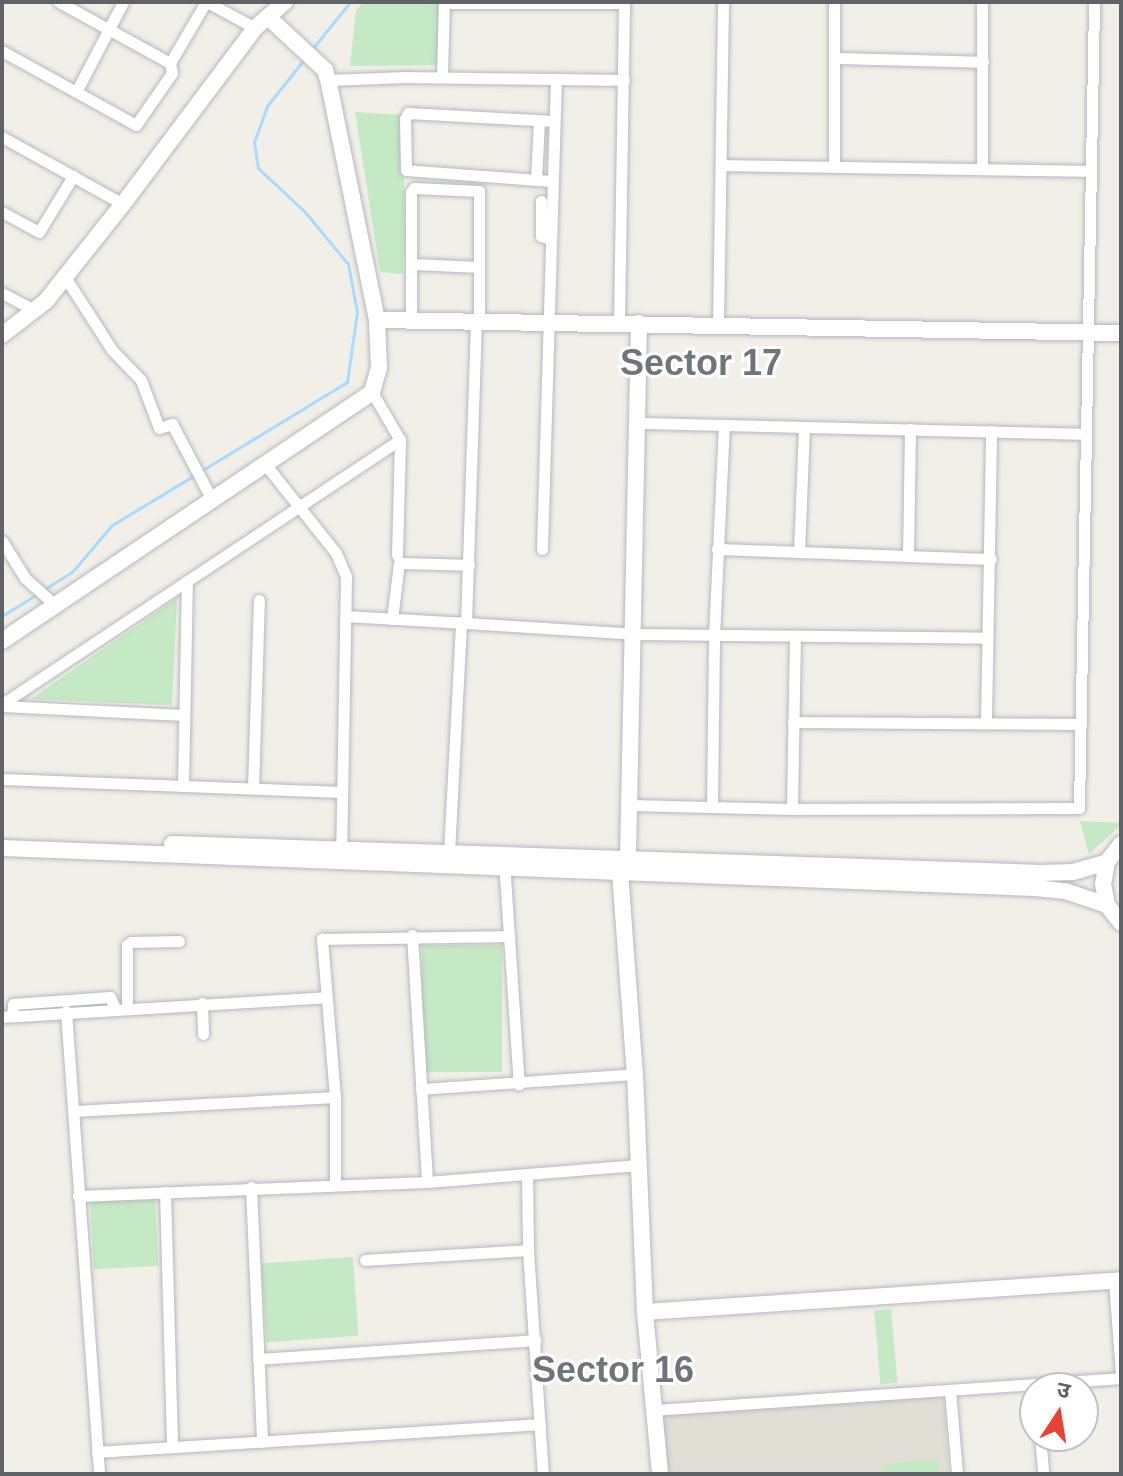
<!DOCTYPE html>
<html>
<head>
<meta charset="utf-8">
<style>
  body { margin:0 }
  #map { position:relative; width:1123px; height:1476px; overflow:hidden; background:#f1efe8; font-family:Arial,"Noto Sans Devanagari",sans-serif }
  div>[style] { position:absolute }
  .education>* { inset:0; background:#e1ded6 }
  .green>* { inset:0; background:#c5e8c5; transform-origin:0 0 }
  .stream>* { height:3px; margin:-1.5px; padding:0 1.5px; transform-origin:1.5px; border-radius:1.5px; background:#aadaff }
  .roads { filter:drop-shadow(0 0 2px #b5b8bc) drop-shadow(0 0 2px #b5b8bc) }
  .street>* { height:11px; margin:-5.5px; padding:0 5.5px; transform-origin:5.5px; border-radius:5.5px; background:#fff }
  .secondary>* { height:16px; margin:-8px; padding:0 8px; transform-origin:8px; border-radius:8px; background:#fff }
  span { translate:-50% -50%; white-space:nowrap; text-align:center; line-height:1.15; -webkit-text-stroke:6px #fff; paint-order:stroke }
  .district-label { font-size:36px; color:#70757a; font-weight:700 }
  .frame { position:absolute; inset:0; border:4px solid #5f6368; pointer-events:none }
  .north { position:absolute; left:1019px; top:1372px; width:80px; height:80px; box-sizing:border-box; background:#fff; border:2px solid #bfc1c3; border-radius:50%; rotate:12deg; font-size:22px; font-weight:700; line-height:32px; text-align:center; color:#5f6368 }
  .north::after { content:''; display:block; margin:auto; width:28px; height:36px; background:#ea4335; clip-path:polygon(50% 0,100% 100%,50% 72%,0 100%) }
</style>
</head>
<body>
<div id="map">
  <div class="education">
    <i style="clip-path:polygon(944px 1395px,949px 1474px,668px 1474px,663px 1414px)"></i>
  </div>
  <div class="green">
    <i style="clip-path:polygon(363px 2px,439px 2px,437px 65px,350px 66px,356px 11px)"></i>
    <i style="clip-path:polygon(355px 112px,405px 115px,403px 274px,380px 272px)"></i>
    <i style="clip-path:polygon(177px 598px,172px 705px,31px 699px)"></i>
    <i style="clip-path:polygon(1080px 821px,1121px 823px,1121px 825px,1089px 854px)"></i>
    <i style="left:422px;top:945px;width:80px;height:127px"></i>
    <i style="left:155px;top:1198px;width:68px;height:65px;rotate:87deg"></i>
    <i style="left:353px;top:1257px;width:79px;height:92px;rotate:86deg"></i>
    <i style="left:891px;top:1309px;width:74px;height:17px;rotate:85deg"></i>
    <i style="clip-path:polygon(937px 1460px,939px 1474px,883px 1474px,882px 1464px)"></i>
  </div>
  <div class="stream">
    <i style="left:312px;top:49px;width:60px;rotate:-51deg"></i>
    <i style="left:201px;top:471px;width:171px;rotate:-31.4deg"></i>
    <i style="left:347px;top:382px;width:71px;rotate:-81.9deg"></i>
    <i style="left:357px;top:312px;width:49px;rotate:-100.6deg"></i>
    <i style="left:348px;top:264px;width:67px;rotate:-129.6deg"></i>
    <i style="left:305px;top:212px;width:64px;rotate:-136.9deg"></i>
    <i style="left:258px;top:168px;width:26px;rotate:-99deg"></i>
    <i style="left:254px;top:142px;width:38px;rotate:-70deg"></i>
    <i style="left:267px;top:106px;width:61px;rotate:-51.6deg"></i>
    <i style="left:43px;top:590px;width:34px;rotate:-32deg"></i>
    <i style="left:72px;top:572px;width:62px;rotate:-49.6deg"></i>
    <i style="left:112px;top:525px;width:97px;rotate:-31.1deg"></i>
    <i style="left:2px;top:616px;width:41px;rotate:-32.2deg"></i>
  </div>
  <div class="roads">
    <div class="street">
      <i style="left:59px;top:2px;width:127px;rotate:28.8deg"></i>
      <i style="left:207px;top:2px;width:55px;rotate:28.4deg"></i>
      <i style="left:2px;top:51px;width:153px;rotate:28.9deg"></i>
      <i style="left:136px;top:125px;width:63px;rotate:-55.3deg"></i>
      <i style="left:172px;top:73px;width:10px;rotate:-101deg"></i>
      <i style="left:170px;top:63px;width:71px;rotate:-59.5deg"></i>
      <i style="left:835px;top:58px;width:148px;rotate:1.5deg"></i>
      <i style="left:442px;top:77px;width:74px;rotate:-88.5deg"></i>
      <i style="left:444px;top:3px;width:180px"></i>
      <i style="left:328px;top:80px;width:78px;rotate:-2.2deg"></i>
      <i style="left:406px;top:77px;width:218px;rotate:0.8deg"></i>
      <i style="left:76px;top:92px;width:102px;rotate:-62.4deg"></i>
      <i style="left:2px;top:137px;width:138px;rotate:29deg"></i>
      <i style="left:721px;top:165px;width:369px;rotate:0.9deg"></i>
      <i style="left:834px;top:167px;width:165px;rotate:-90deg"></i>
      <i style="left:982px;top:169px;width:167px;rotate:-90deg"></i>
      <i style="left:536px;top:180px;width:60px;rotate:-87.1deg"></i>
      <i style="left:551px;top:181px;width:145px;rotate:-175.7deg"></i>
      <i style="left:406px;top:170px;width:51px;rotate:-91.1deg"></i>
      <i style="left:405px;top:119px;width:7px;rotate:-63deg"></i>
      <i style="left:408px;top:113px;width:146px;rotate:3.1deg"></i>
      <i style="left:541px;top:201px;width:35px;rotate:90deg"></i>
      <i style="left:541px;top:236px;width:9px;rotate:18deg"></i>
      <i style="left:2px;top:212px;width:42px;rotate:28.4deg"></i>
      <i style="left:39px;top:232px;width:66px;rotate:-58.7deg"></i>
      <i style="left:413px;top:264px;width:66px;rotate:2.6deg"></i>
      <i style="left:65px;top:277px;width:87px;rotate:57.2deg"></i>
      <i style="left:112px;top:350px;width:42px;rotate:46deg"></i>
      <i style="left:141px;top:380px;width:51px;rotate:69.4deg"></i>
      <i style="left:159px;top:428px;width:14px;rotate:-17deg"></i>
      <i style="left:172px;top:424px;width:86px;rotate:62.2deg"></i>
      <i style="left:2px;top:293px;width:36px;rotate:28deg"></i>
      <i style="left:411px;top:320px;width:128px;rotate:-90deg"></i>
      <i style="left:411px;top:192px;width:5px;rotate:-53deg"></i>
      <i style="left:414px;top:188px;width:65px;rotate:2.6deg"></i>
      <i style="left:479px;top:191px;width:129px;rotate:90deg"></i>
      <i style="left:619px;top:323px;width:321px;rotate:-89.1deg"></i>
      <i style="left:718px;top:325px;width:323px;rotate:-89.1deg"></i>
      <i style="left:639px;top:423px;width:446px;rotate:1.4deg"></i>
      <i style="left:265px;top:464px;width:114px;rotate:51.4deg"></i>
      <i style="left:336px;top:553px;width:25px;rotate:67deg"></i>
      <i style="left:346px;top:576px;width:281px;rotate:91deg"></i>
      <i style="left:2px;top:541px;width:44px;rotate:58.1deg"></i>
      <i style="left:25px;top:578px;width:40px;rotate:42deg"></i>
      <i style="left:542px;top:549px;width:470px;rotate:-88.3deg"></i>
      <i style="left:717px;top:549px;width:274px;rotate:2.1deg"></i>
      <i style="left:799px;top:552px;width:125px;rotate:-87.7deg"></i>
      <i style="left:397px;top:555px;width:115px;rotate:-88.5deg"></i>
      <i style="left:908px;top:556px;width:127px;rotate:-89.1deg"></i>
      <i style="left:345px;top:616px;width:121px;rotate:3.3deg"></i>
      <i style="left:466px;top:623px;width:303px;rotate:-88.1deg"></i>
      <i style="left:392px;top:619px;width:56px;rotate:-82.9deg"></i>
      <i style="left:399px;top:563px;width:70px;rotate:1.6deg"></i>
      <i style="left:466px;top:623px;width:168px;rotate:3.7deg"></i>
      <i style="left:634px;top:634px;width:353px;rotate:0.6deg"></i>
      <i style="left:2px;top:704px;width:478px;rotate:-33.6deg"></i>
      <i style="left:400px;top:440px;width:56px;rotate:-120.3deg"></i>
      <i style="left:2px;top:706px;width:182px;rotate:2.8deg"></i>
      <i style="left:793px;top:722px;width:287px;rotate:0.4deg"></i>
      <i style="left:986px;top:722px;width:291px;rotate:-89deg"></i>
      <i style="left:2px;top:779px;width:340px;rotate:2.2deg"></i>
      <i style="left:183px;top:786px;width:205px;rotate:-88.9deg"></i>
      <i style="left:253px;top:788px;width:188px;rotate:-88.2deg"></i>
      <i style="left:630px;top:805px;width:162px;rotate:1.4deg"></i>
      <i style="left:792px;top:809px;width:287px;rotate:-0.2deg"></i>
      <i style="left:1079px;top:808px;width:806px;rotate:-88.93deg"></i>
      <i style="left:712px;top:806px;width:170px;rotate:-89.3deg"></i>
      <i style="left:714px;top:636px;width:211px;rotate:-87.3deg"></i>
      <i style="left:792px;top:809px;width:172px;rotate:-89deg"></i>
      <i style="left:449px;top:853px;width:231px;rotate:-87deg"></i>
      <i style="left:504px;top:861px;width:224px;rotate:86.2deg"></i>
      <i style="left:412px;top:935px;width:247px;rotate:86.5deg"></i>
      <i style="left:202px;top:1003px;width:31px;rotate:88deg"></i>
      <i style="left:127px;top:1007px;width:62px;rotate:-90deg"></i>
      <i style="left:127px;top:945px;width:5px;rotate:-37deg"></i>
      <i style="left:131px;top:942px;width:48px;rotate:-1.2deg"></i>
      <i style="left:66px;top:1011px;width:464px;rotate:85.9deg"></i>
      <i style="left:12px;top:1016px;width:12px;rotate:-85deg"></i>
      <i style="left:13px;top:1004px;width:97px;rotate:-4.1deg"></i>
      <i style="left:110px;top:997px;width:12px;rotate:66deg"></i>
      <i style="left:2px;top:1017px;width:324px;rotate:-3.5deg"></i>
      <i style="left:421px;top:1089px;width:215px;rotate:-4deg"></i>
      <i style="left:75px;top:1111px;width:260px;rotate:-3.1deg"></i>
      <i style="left:527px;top:1174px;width:76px;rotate:89.2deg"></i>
      <i style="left:528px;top:1250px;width:225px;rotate:86.2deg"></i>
      <i style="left:335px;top:1183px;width:86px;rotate:-90deg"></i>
      <i style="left:335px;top:1097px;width:159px;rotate:-94.7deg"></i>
      <i style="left:322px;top:939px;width:187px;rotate:-0.9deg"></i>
      <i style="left:251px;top:1187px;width:255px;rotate:87.5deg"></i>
      <i style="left:165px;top:1192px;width:254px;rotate:88.4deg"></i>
      <i style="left:78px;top:1196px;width:349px;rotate:-2.3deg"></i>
      <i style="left:427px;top:1182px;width:212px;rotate:-4.6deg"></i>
      <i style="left:365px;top:1260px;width:163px;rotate:-3.5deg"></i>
      <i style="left:1114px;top:1281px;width:94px;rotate:85.7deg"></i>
      <i style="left:258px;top:1359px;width:278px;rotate:-3.9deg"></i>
      <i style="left:950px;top:1390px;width:84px;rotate:85.2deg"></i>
      <i style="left:654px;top:1410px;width:468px;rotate:-3.9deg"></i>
      <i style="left:1040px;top:1436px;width:38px;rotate:85deg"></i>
      <i style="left:97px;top:1452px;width:444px;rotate:-3.6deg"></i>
    </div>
    <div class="secondary">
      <i style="left:377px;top:320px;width:744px;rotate:1deg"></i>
      <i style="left:639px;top:323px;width:536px;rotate:91.18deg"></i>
      <i style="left:628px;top:859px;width:15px;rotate:122deg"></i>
      <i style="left:620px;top:872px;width:203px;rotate:85.8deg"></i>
      <i style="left:635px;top:1074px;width:238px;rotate:87.6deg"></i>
      <i style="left:645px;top:1312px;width:163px;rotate:84.7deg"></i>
      <i style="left:2px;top:335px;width:56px;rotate:-37.7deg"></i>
      <i style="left:46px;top:301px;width:124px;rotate:-51.6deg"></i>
      <i style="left:123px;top:204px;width:220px;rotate:-53.1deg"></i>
      <i style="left:255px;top:28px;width:40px;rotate:-41deg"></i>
      <i style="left:2px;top:641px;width:446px;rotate:-33.9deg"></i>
      <i style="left:372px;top:392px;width:25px;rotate:-74deg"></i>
      <i style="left:379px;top:368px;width:48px;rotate:-92.4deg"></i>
      <i style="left:377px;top:320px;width:245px;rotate:-101.5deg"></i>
      <i style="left:328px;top:80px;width:10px;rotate:-107deg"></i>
      <i style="left:325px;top:70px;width:76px;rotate:-137.1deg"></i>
      <i style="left:172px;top:844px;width:869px;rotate:1.91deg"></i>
      <i style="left:1041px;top:873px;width:32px;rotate:-2deg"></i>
      <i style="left:1073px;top:872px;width:35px;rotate:-16deg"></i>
      <i style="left:1121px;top:844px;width:23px;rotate:128deg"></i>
      <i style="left:1107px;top:862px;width:22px;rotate:100deg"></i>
      <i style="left:1103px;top:884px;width:21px;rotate:79deg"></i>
      <i style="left:1107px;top:905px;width:23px;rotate:52deg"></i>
      <i style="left:2px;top:848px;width:1034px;rotate:2.22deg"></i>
      <i style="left:1035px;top:888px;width:30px;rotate:6deg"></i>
      <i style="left:1065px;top:891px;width:44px;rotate:18.4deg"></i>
      <i style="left:645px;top:1312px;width:477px;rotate:-3.8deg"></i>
    </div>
  </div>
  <div class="district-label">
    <span style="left:701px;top:363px">Sector 17</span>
    <span style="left:613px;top:1370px">Sector 16</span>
  </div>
  <div class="frame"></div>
  <div class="north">उ</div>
</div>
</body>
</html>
